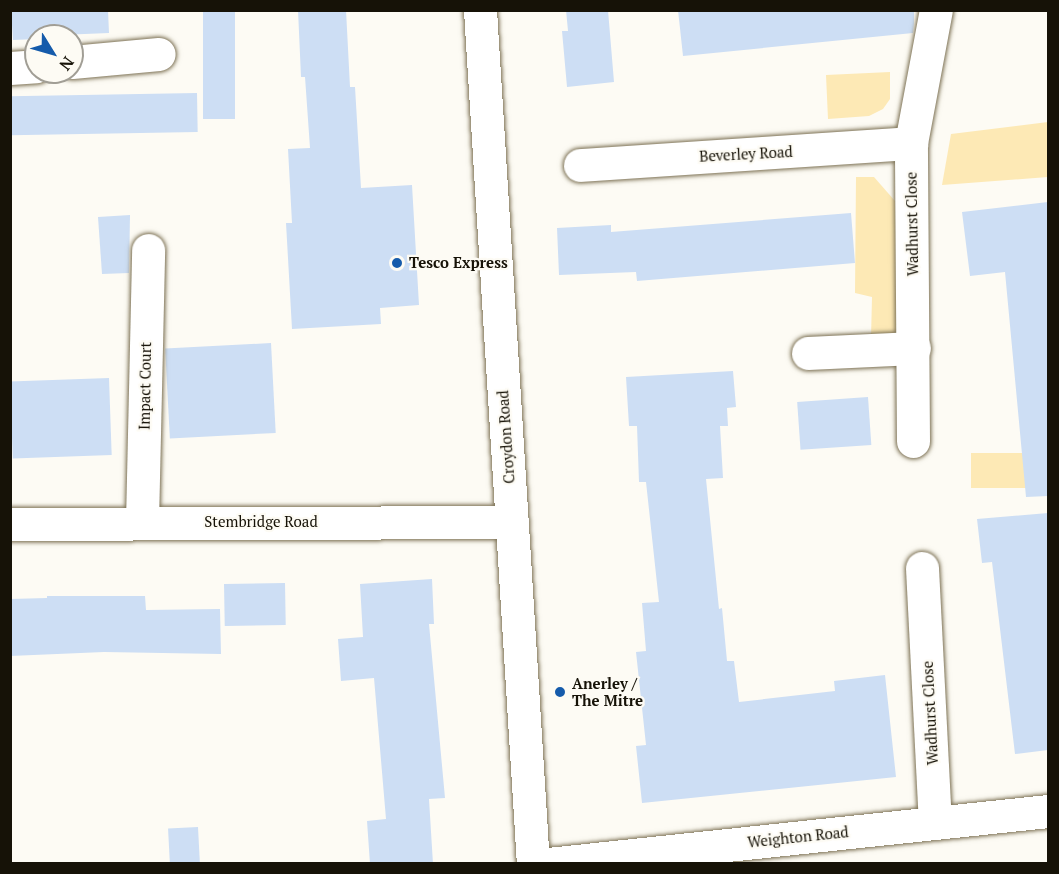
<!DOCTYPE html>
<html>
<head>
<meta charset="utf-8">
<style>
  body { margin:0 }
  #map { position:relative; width:1059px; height:874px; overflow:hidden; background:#fdfbf4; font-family:"PT Serif",serif }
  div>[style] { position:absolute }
  .green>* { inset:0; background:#fde9b5; transform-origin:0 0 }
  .building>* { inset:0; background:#cddef4; transform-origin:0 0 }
  .roads { filter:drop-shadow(0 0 2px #7e7356) drop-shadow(0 0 2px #7e7356) }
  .minor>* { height:33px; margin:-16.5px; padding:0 16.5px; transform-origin:16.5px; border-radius:16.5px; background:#fff }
  .primary>* { height:33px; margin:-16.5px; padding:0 16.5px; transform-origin:16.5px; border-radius:16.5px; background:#fff }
  .dots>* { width:16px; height:16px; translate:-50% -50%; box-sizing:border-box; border:3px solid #fdfbf4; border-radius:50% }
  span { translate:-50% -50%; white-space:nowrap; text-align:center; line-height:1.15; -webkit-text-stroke:4.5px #fdfbf4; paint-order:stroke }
  .street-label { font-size:15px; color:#161207 }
  .poi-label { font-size:15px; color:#161207; font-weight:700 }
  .left { translate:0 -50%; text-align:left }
  .frame { position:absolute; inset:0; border:12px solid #161207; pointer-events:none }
  .north { position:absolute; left:24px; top:24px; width:60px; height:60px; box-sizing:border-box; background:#fdfbf4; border:2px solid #a19e95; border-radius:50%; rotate:127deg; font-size:16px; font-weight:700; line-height:24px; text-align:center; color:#161207 }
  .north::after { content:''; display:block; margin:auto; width:21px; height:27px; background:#155bab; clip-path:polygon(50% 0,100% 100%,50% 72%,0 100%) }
</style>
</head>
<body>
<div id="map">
  <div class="green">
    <i style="clip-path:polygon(890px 72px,890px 99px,883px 109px,869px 116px,828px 119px,826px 75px)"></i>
    <i style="clip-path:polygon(1048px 122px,1048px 177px,942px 185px,951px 134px)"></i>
    <i style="clip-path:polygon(856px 177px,874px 177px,895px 201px,903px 327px,892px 339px,871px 338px,872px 297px,855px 293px)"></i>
    <i style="left:1048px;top:453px;width:35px;height:77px;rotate:90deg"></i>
  </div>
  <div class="building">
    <i style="clip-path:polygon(11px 10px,108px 10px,109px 33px,36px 36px,36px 39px,13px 40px)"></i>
    <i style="left:203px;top:10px;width:32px;height:109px"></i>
    <i style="clip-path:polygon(298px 10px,346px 10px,350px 87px,355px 87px,361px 188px,412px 185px,419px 305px,380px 308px,381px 324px,292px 329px,286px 223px,292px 223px,288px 149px,310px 148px,305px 77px,301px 77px)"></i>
    <i style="clip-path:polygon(566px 10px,608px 10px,614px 82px,567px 87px,562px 31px,568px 31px)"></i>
    <i style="clip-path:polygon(678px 10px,914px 10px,914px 23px,913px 33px,683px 56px)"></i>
    <i style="left:197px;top:93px;width:39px;height:187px;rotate:89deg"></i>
    <i style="clip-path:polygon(1048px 202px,1048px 496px,1026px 497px,1005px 272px,970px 276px,962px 212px)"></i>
    <i style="clip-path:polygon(851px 213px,855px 263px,637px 281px,636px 272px,559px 275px,557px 228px,611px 225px,611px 232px)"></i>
    <i style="clip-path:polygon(130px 215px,129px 273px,102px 274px,98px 217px)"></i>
    <i style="left:271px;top:343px;width:90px;height:106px;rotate:87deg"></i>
    <i style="clip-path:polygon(733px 371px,736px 407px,727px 408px,728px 426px,720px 426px,723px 478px,706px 479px,719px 609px,722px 608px,727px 661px,734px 661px,739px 702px,835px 691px,834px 681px,885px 675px,896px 777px,642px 803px,636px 746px,646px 745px,636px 652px,646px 651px,642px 603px,659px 602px,646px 482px,639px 482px,637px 426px,629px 426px,626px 377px)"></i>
    <i style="left:109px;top:378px;width:77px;height:99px;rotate:88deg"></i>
    <i style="left:868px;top:397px;width:48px;height:71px;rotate:86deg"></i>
    <i style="clip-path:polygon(1048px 513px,1048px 750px,1015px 754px,992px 562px,982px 563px,977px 519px)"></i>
    <i style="clip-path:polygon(432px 579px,434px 624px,429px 624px,445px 798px,429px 799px,433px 864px,370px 864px,367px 821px,386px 819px,374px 678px,341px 681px,338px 639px,363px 637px,360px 584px)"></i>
    <i style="left:285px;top:583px;width:42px;height:61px;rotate:89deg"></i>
    <i style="clip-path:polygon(47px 596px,145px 596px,146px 610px,220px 609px,221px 654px,104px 652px,10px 656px,10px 599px,47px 598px)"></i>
    <i style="left:198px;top:827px;width:37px;height:30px;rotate:87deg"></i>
  </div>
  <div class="roads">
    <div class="minor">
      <i style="left:72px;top:62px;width:87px;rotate:-5.3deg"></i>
      <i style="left:10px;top:68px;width:26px;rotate:-4deg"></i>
      <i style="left:580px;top:165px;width:332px;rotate:-3.8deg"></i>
      <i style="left:808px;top:353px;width:106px;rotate:-2.7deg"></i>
      <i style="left:913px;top:441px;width:298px;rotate:-90.4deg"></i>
      <i style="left:911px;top:143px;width:135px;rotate:-79.4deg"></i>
      <i style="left:142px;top:522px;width:272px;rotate:-88.7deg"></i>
      <i style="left:10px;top:524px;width:502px;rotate:-0.23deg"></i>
      <i style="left:922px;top:568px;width:254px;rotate:87.1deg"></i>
      <i style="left:548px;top:864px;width:503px;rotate:-6.05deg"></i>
    </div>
    <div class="primary">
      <i style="left:480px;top:10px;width:856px;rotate:86.45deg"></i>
    </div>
  </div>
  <div class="dots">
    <i style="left:397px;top:263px;background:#155bab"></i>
    <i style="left:560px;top:692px;background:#155bab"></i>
  </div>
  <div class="street-label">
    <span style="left:746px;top:154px;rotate:-3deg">Beverley Road</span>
    <span style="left:912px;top:224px;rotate:-91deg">Wadhurst Close</span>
    <span style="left:145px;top:386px;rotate:-89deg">Impact Court</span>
    <span style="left:506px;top:437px;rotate:-94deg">Croydon Road</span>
    <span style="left:261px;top:522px">Stembridge Road</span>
    <span style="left:930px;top:713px;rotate:-93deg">Wadhurst Close</span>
    <span style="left:798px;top:837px;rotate:-6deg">Weighton Road</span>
  </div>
  <div class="poi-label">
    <span class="left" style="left:409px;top:263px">Tesco Express</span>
    <span class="left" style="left:572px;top:692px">Anerley /<br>The Mitre</span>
  </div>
  <div class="frame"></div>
  <div class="north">N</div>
</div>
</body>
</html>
